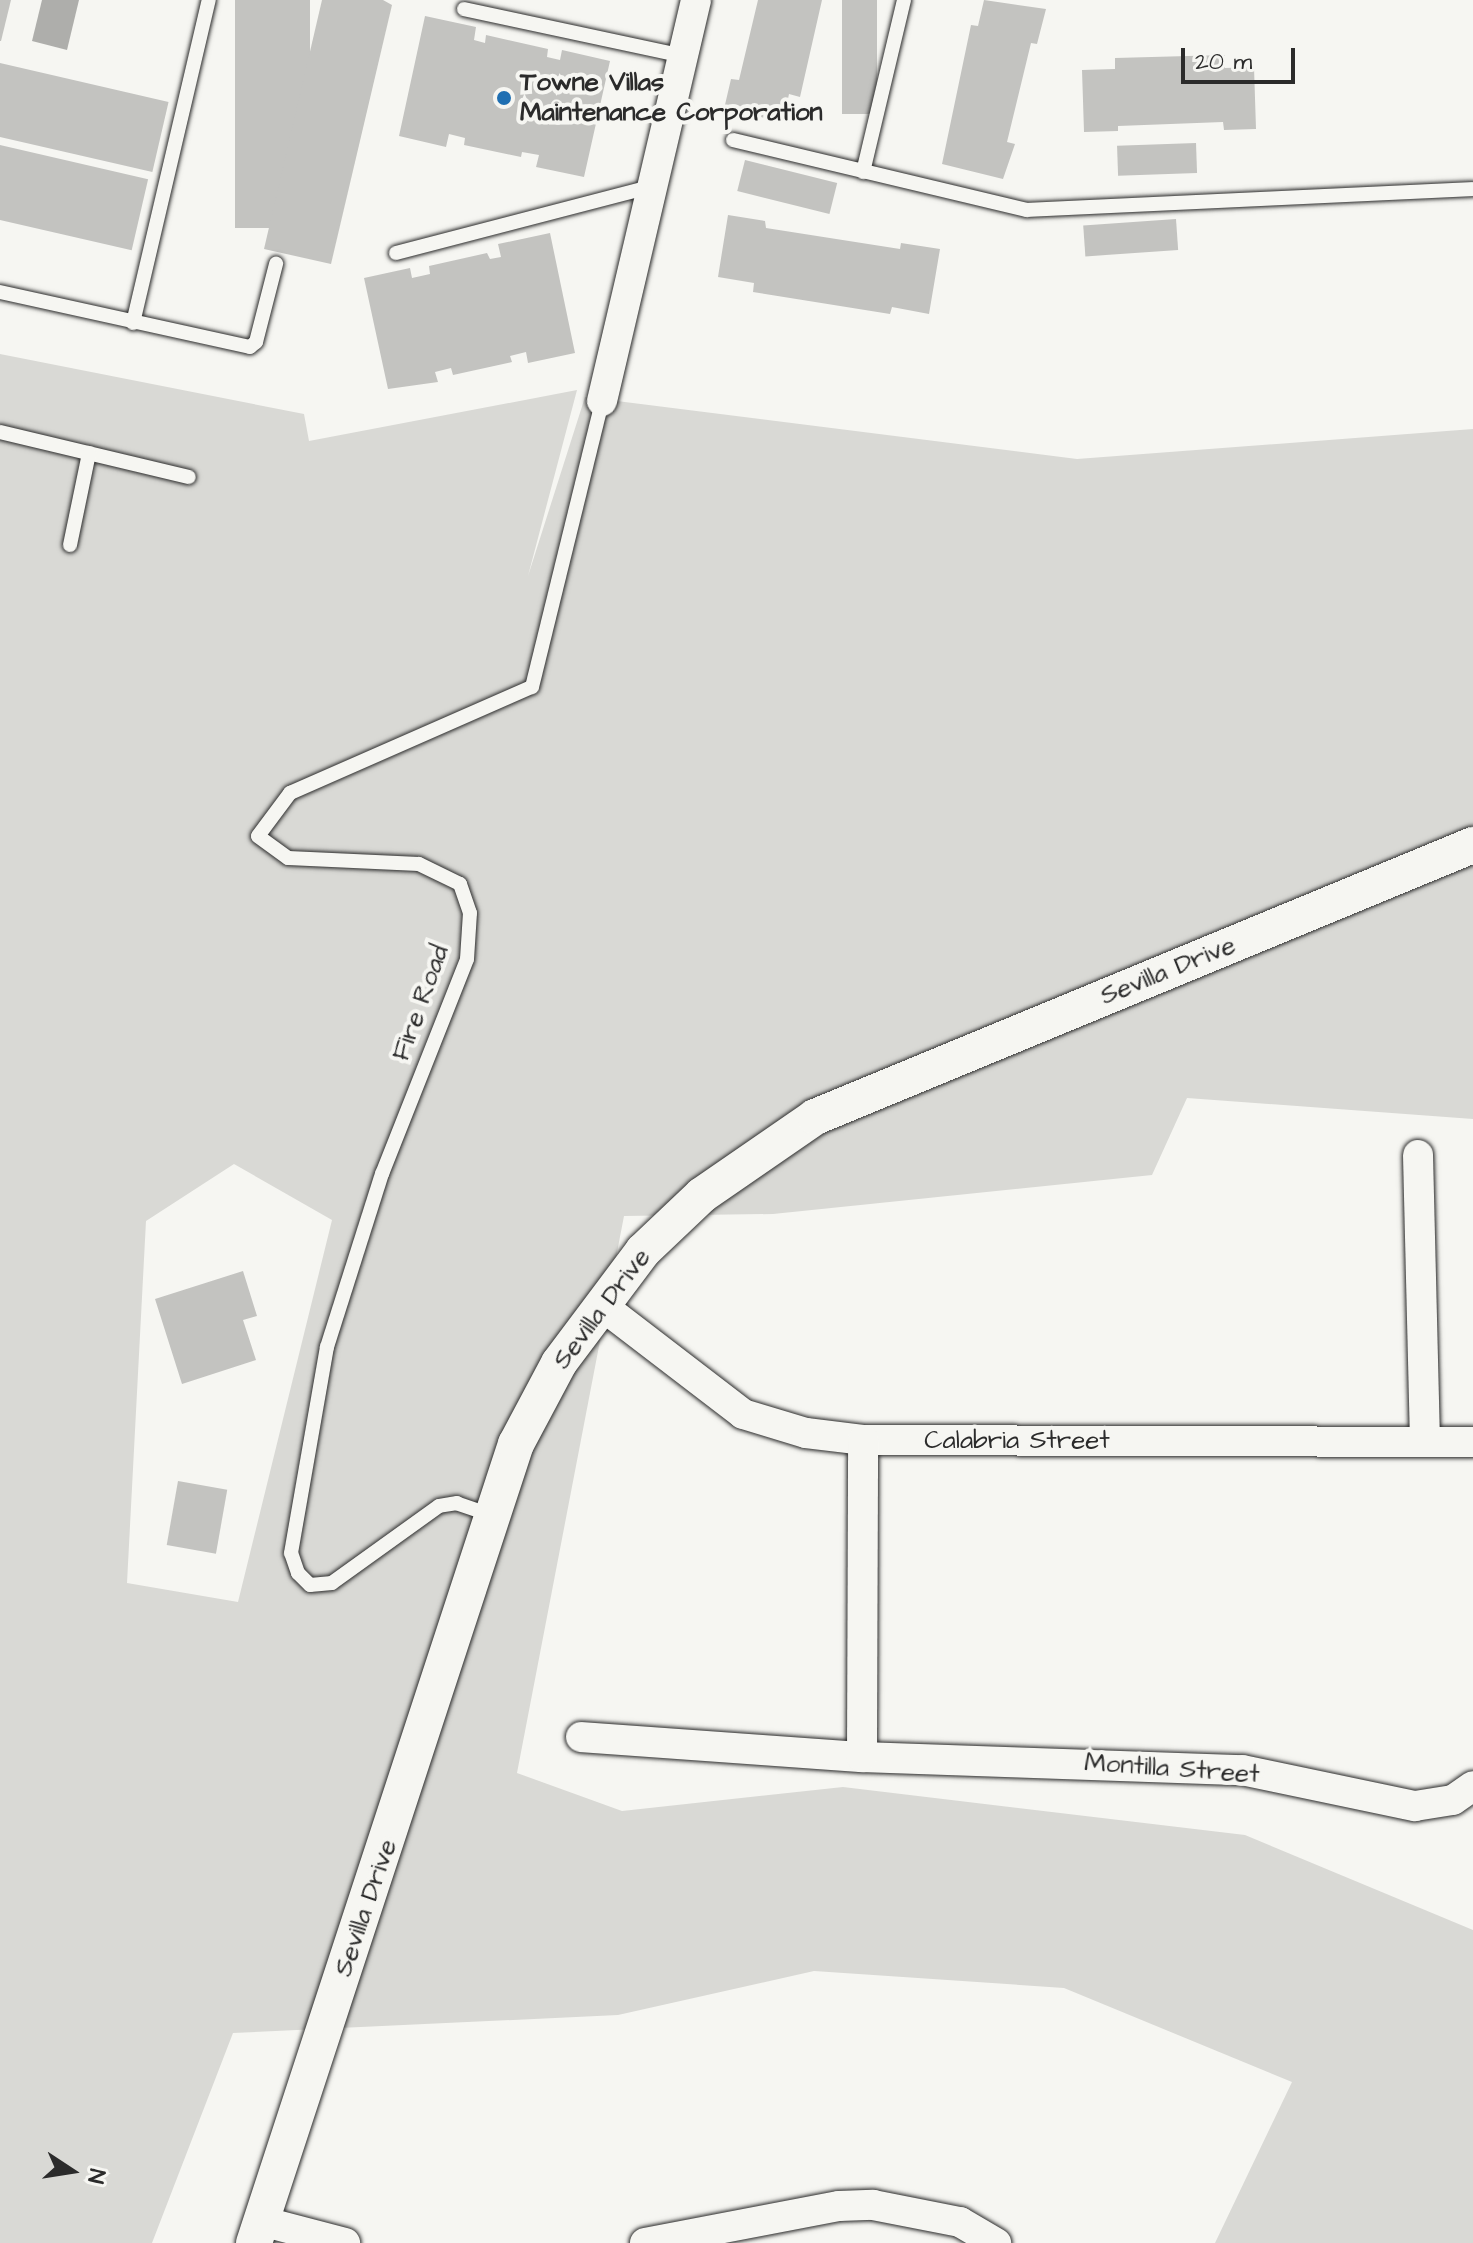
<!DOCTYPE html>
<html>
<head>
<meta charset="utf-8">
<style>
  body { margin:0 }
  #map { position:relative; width:1473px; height:2243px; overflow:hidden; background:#f6f6f2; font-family:"Architects Daughter",sans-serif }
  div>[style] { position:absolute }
  .green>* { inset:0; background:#d9d9d5 }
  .water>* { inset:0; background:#aeaeab }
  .building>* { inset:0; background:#c3c3c0; transform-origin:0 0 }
  .roads { filter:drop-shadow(0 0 2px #2b2b2b) drop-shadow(0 0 2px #2b2b2b) }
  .service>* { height:14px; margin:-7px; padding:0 7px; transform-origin:7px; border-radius:7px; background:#f6f6f2 }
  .minor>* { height:30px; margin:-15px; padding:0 15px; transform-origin:15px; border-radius:15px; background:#f6f6f2 }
  .tertiary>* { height:36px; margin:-18px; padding:0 18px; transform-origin:18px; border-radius:18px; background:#f6f6f2 }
  .dots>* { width:22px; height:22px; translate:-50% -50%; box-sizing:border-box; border:4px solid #f6f6f2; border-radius:50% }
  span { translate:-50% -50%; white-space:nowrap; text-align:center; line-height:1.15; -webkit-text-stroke:8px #f6f6f2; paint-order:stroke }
  .poi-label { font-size:26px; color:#2b2b2b; font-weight:700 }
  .left { translate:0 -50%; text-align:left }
  .street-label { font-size:26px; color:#2b2b2b }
  .north { position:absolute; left:32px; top:2131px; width:80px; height:80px; -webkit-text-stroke:6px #f6f6f2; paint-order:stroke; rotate:102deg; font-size:22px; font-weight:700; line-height:32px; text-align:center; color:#2b2b2b }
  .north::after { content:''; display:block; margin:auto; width:28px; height:36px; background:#2b2b2b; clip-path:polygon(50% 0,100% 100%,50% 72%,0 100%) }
  .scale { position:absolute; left:1181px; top:48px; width:114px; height:36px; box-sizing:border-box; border:4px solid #2b2b2b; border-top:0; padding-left:10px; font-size:24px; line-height:28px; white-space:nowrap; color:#2b2b2b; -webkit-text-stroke:6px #f6f6f2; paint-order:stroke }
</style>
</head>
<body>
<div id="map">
  <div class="green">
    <i style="clip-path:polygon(evenodd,0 354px,304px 414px,309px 441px,577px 390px,528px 576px,585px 397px,1077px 459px,1473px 429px,1473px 1119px,1187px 1098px,1152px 1175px,773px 1214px,624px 1216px,517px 1773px,622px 1811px,843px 1787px,1245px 1835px,1473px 1930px,1473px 2243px,1215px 2243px,1292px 2082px,1064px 1988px,814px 1971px,618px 2015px,233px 2033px,152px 2243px,0 2243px,0 354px,234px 1164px,332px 1220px,238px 1602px,127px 1583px,146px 1221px,234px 1164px)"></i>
  </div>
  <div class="water">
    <i style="clip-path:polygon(42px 0,79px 0,67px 50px,32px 41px)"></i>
  </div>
  <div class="building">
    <i style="clip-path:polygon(0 0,11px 0,1px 41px,0 41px)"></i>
    <i style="left:235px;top:0;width:75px;height:228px"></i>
    <i style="clip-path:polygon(322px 0,383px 0,392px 5px,331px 264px,264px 249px)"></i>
    <i style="clip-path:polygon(758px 0,822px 0,800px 97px,789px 94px,783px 122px,724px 109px,731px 79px,739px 80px)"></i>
    <i style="left:842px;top:0;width:35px;height:114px"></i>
    <i style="clip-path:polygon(984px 0,1046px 9px,1037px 44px,1031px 43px,1007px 142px,1015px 144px,1003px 179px,942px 164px,971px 25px,978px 26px)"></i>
    <i style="clip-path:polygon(425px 16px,476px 27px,474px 40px,485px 43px,486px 35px,548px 49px,547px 57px,560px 60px,562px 50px,610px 61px,584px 177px,536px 167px,539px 155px,522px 152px,521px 157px,464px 145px,465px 138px,449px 134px,446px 147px,399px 136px)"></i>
    <i style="clip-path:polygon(1225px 55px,1225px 68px,1254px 67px,1256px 129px,1224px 130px,1223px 122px,1118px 126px,1118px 131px,1084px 132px,1082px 70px,1115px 69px,1115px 58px)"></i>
    <i style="left:0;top:63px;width:173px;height:72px;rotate:13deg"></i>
    <i style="left:1196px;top:143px;width:30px;height:79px;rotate:88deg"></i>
    <i style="left:0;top:145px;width:152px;height:73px;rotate:13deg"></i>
    <i style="left:745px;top:160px;width:95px;height:32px;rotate:14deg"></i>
    <i style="clip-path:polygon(728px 215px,765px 221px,766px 228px,900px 249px,901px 243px,940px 249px,929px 314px,892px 307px,890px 314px,753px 292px,754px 283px,718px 277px)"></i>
    <i style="left:1176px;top:219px;width:31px;height:93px;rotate:86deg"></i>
    <i style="clip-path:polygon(550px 233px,575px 353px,528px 363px,526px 352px,510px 356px,512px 362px,453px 375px,451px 368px,435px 372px,438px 382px,388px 389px,364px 278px,410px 268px,412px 278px,430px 274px,429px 266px,487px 253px,490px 259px,501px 257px,498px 244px)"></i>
    <i style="clip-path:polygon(243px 1271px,257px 1316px,243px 1320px,256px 1360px,182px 1384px,155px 1299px)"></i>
    <i style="left:178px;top:1481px;width:50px;height:65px;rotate:10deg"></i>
  </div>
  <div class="roads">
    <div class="service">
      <i style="left:464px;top:9px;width:224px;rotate:12.1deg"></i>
      <i style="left:733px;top:140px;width:302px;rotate:13.4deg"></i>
      <i style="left:1027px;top:210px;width:446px;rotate:-2.7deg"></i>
      <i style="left:863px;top:172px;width:177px;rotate:-76.6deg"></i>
      <i style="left:396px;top:253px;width:267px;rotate:-14.6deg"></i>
      <i style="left:0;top:292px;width:256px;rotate:12.4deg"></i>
      <i style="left:250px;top:347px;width:8px;rotate:-40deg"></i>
      <i style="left:256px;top:342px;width:81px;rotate:-75.6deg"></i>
      <i style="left:133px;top:323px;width:332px;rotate:-76.8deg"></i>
      <i style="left:0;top:432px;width:194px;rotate:13.4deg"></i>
      <i style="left:70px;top:545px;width:94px;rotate:-78.3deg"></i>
      <i style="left:491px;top:1515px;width:36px;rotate:-161deg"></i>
      <i style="left:457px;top:1503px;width:18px;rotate:171deg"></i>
      <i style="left:439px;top:1506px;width:132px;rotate:144.3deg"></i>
      <i style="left:332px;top:1583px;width:22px;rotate:175deg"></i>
      <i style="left:310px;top:1585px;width:17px;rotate:-135deg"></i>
      <i style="left:298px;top:1573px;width:21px;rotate:-109deg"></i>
      <i style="left:291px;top:1553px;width:209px;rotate:-80.1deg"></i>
      <i style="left:327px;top:1347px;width:182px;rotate:-72.4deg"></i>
      <i style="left:382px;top:1174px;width:231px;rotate:-68.4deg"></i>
      <i style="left:467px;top:959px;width:46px;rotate:-86.3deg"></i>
      <i style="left:470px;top:913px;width:31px;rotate:-109deg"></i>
      <i style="left:460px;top:884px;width:46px;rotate:-154deg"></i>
      <i style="left:419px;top:864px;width:131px;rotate:-177.4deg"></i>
      <i style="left:288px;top:858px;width:37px;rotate:-144deg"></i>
      <i style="left:258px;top:836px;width:54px;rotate:-53.3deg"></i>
      <i style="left:290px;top:793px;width:264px;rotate:-23.7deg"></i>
      <i style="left:532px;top:687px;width:294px;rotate:-76.2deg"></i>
    </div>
    <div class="minor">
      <i style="left:602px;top:401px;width:412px;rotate:-76.8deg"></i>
      <i style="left:1418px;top:1155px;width:287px;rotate:88.6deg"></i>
      <i style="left:601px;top:1305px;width:179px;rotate:37.5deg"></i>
      <i style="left:743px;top:1414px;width:66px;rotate:16.8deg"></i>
      <i style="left:806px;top:1433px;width:57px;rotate:7deg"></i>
      <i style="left:863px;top:1440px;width:610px;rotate:0.19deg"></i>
      <i style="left:581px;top:1737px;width:282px;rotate:4.1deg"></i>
      <i style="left:862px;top:1757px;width:380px;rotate:2deg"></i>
      <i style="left:1242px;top:1770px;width:177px;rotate:11.8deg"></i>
      <i style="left:1415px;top:1806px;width:38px;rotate:-9deg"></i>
      <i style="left:1453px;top:1800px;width:24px;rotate:-35deg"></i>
      <i style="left:862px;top:1757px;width:317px;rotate:-89.8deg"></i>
      <i style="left:261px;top:2221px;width:87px;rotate:14.7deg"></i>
      <i style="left:645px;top:2243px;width:197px;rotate:-10.8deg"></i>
      <i style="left:839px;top:2206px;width:34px;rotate:-2deg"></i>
      <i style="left:873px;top:2205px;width:89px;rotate:11.1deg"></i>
      <i style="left:960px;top:2222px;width:42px;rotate:30.3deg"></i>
    </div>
    <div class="tertiary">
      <i style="left:254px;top:2243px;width:841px;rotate:-71.85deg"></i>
      <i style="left:516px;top:1444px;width:92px;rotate:-62deg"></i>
      <i style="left:559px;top:1363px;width:140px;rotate:-53.1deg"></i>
      <i style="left:643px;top:1251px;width:81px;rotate:-43.5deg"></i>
      <i style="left:702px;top:1195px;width:137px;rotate:-34.6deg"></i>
      <i style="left:815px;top:1117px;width:712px;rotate:-22.46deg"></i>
    </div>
  </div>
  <div class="dots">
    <i style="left:504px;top:98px;background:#1f6fb2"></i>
  </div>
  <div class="poi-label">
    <span class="left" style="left:520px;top:98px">Towne Villas<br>Maintenance Corporation</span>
  </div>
  <div class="street-label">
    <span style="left:1168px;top:971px;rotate:-22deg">Sevilla Drive</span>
    <span style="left:421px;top:1003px;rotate:-70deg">Fire Road</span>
    <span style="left:602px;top:1309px;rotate:-53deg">Sevilla Drive</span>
    <span style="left:1017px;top:1441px">Calabria Street</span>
    <span style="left:1172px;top:1769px;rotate:4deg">Montilla Street</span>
    <span style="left:366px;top:1908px;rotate:-71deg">Sevilla Drive</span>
  </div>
  <div class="north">N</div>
  <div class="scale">20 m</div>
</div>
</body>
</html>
